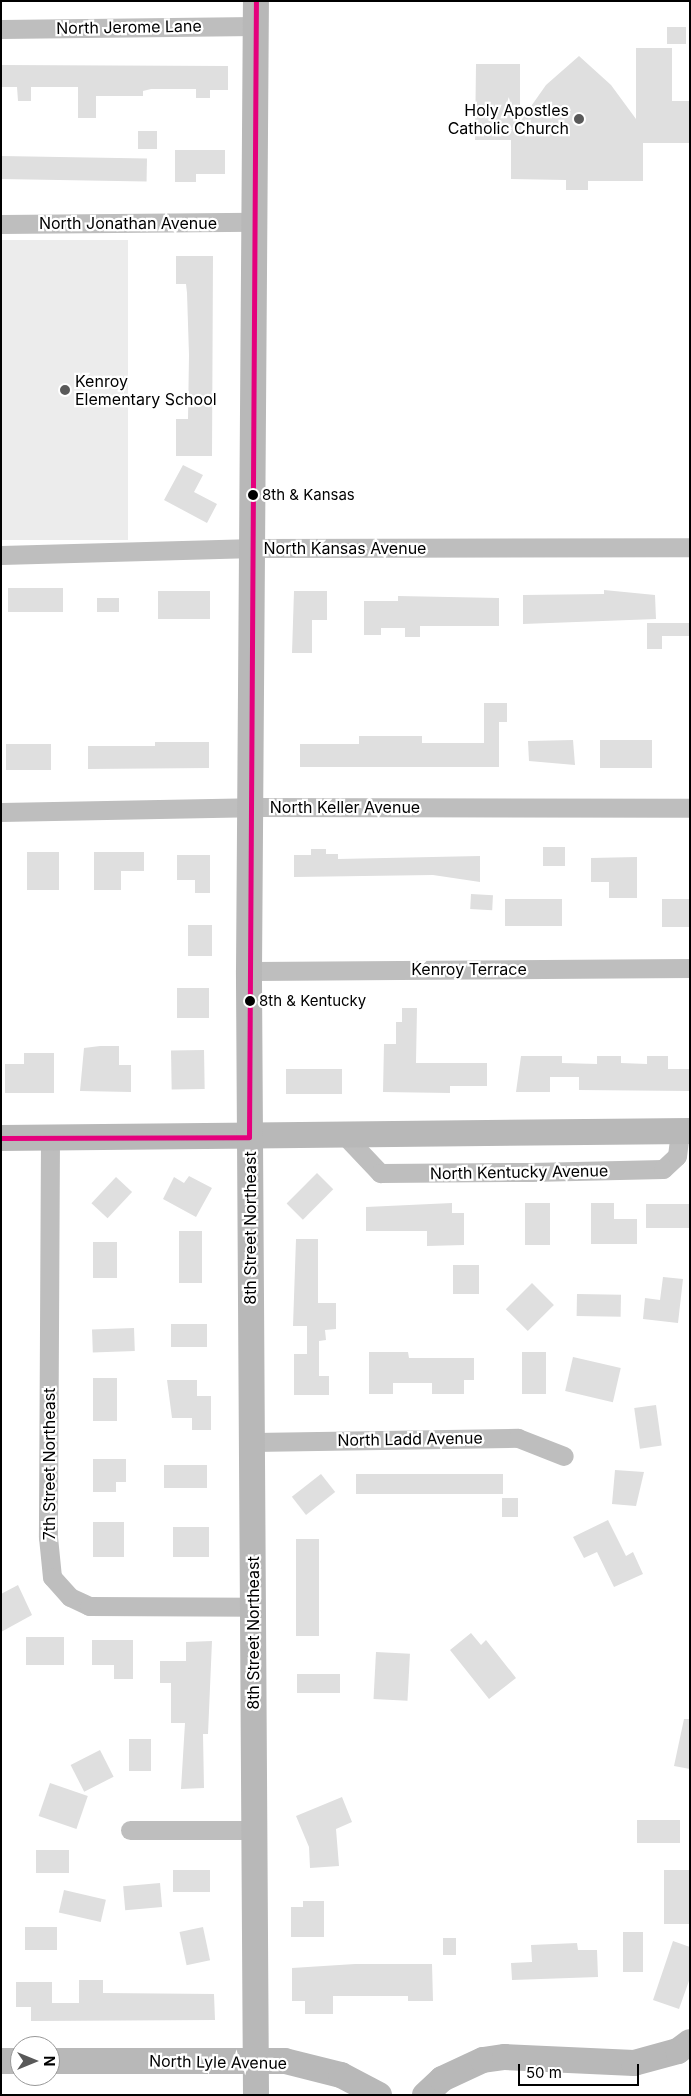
<!DOCTYPE html>
<html>
<head>
<meta charset="utf-8">
<style>
  body { margin:0 }
  #map { position:relative; width:691px; height:2096px; overflow:hidden; background:#fff; font-family:Inter,sans-serif }
  div>[style] { position:absolute }
  .green>* { inset:0; background:#ececec; transform-origin:0 0 }
  .building>* { inset:0; background:#dfdfdf; transform-origin:0 0 }
  .street>* { height:19px; margin:-9.5px; padding:0 9.5px; transform-origin:9.5px; border-radius:9.5px; background:#bebebe }
  .secondary>* { height:26px; margin:-13px; padding:0 13px; transform-origin:13px; border-radius:13px; background:#b8b8b8 }
  .bus-1>* { height:5px; margin:-2.5px; padding:0 2.5px; transform-origin:2.5px; border-radius:2.5px; background:#e5007d }
  .dots>* { width:14px; height:14px; translate:-50% -50%; box-sizing:border-box; border:2px solid #fff; border-radius:50% }
  span { translate:-50% -50%; white-space:nowrap; text-align:center; line-height:1.15; -webkit-text-stroke:4.5px #fff; paint-order:stroke }
  .bus-label { font-size:15px; color:#000 }
  .left { translate:0 -50%; text-align:left }
  .street-label { font-size:16px; color:#000 }
  .poi-label { font-size:16px; color:#000 }
  .right { translate:-100% -50%; text-align:right }
  .frame { position:absolute; inset:0; border:2px solid #000; pointer-events:none }
  .north { position:absolute; left:10px; top:2036px; width:50px; height:50px; box-sizing:border-box; background:#fff; border:1px solid #999; border-radius:50%; rotate:90deg; font-size:14px; font-weight:700; line-height:20px; text-align:center; color:#000 }
  .north::after { content:''; display:block; margin:auto; width:18px; height:22px; background:#595959; clip-path:polygon(50% 0,100% 100%,50% 72%,0 100%) }
  .scale { position:absolute; left:518px; top:2064px; width:121px; height:22px; box-sizing:border-box; border:2px solid #000; border-top:0; padding-left:6px; font-size:15px; line-height:18px; white-space:nowrap; color:#000; -webkit-text-stroke:4px #fff; paint-order:stroke }
</style>
</head>
<body>
<div id="map">
  <div class="green">
    <i style="left:1px;top:240px;width:127px;height:300px"></i>
  </div>
  <div class="building">
    <i style="left:667px;top:27px;width:19px;height:17px"></i>
    <i style="clip-path:polygon(636px 48px,672px 48px,672px 101px,690px 101px,690px 143px,643px 143px,643px 181px,588px 181px,588px 190px,566px 190px,566px 180px,511px 179px,511px 140px,475px 140px,476px 64px,520px 64px,520px 122px,546px 85px,579px 56px,611px 85px,636px 119px)"></i>
    <i style="clip-path:polygon(1px 65px,228px 66px,228px 90px,210px 90px,210px 98px,196px 98px,196px 89px,151px 89px,143px 91px,143px 96px,96px 96px,96px 118px,78px 118px,78px 87px,31px 87px,31px 101px,18px 101px,17px 87px,1px 87px)"></i>
    <i style="left:138px;top:131px;width:19px;height:18px"></i>
    <i style="clip-path:polygon(175px 150px,225px 150px,225px 174px,196px 174px,196px 182px,175px 182px)"></i>
    <i style="left:1px;top:156px;width:146px;height:23px;rotate:1deg"></i>
    <i style="clip-path:polygon(176px 256px,213px 256px,212px 456px,176px 456px,176px 419px,188px 419px,189px 355px,187px 293px,186px 284px,176px 284px)"></i>
    <i style="clip-path:polygon(183px 465px,203px 475px,194px 492px,217px 504px,207px 523px,164px 500px)"></i>
    <i style="left:8px;top:588px;width:55px;height:24px"></i>
    <i style="clip-path:polygon(604px 590px,655px 595px,656px 619px,523px 624px,523px 595px,604px 594px)"></i>
    <i style="left:158px;top:591px;width:52px;height:28px"></i>
    <i style="clip-path:polygon(294px 591px,327px 591px,327px 620px,312px 620px,312px 653px,292px 653px)"></i>
    <i style="clip-path:polygon(398px 596px,499px 598px,499px 626px,420px 626px,420px 637px,405px 637px,405px 628px,381px 628px,381px 635px,364px 635px,364px 601px,398px 601px)"></i>
    <i style="left:97px;top:598px;width:22px;height:14px"></i>
    <i style="clip-path:polygon(647px 623px,690px 623px,690px 636px,662px 636px,662px 649px,647px 649px)"></i>
    <i style="clip-path:polygon(484px 703px,507px 703px,507px 722px,499px 722px,499px 767px,300px 767px,300px 744px,359px 744px,359px 736px,422px 736px,422px 743px,484px 743px)"></i>
    <i style="clip-path:polygon(573px 740px,575px 765px,529px 761px,528px 741px)"></i>
    <i style="left:600px;top:740px;width:52px;height:28px"></i>
    <i style="clip-path:polygon(155px 742px,209px 742px,209px 768px,88px 769px,88px 746px,155px 746px)"></i>
    <i style="left:6px;top:744px;width:45px;height:26px"></i>
    <i style="left:543px;top:847px;width:22px;height:19px"></i>
    <i style="clip-path:polygon(311px 849px,326px 849px,326px 854px,338px 854px,338px 859px,480px 856px,480px 882px,433px 875px,294px 877px,294px 855px,311px 855px)"></i>
    <i style="left:27px;top:852px;width:32px;height:38px"></i>
    <i style="clip-path:polygon(94px 852px,144px 852px,144px 871px,121px 871px,121px 890px,94px 890px)"></i>
    <i style="clip-path:polygon(177px 855px,210px 855px,210px 893px,195px 893px,195px 880px,177px 880px)"></i>
    <i style="clip-path:polygon(637px 857px,637px 898px,609px 898px,609px 882px,591px 882px,591px 858px)"></i>
    <i style="left:471px;top:894px;width:22px;height:15px;rotate:3deg"></i>
    <i style="left:505px;top:899px;width:57px;height:27px"></i>
    <i style="left:662px;top:899px;width:28px;height:28px"></i>
    <i style="left:188px;top:925px;width:24px;height:31px"></i>
    <i style="left:177px;top:988px;width:32px;height:30px"></i>
    <i style="clip-path:polygon(402px 1008px,417px 1008px,416px 1063px,487px 1063px,487px 1086px,450px 1086px,450px 1093px,383px 1092px,384px 1044px,396px 1044px,396px 1022px,402px 1022px)"></i>
    <i style="clip-path:polygon(100px 1046px,119px 1046px,119px 1065px,131px 1065px,131px 1092px,80px 1091px,84px 1048px)"></i>
    <i style="left:204px;top:1050px;width:39px;height:33px;rotate:89deg"></i>
    <i style="clip-path:polygon(24px 1053px,54px 1053px,54px 1093px,5px 1093px,5px 1064px,24px 1064px)"></i>
    <i style="clip-path:polygon(521px 1056px,562px 1056px,562px 1063px,597px 1064px,597px 1056px,621px 1056px,621px 1063px,647px 1064px,647px 1056px,668px 1056px,668px 1069px,690px 1069px,690px 1091px,579px 1090px,579px 1077px,550px 1077px,550px 1092px,516px 1092px)"></i>
    <i style="left:286px;top:1069px;width:56px;height:25px"></i>
    <i style="left:317px;top:1173px;width:23px;height:43px;rotate:45deg"></i>
    <i style="clip-path:polygon(189px 1176px,212px 1188px,196px 1217px,163px 1199px,174px 1177px,184px 1183px)"></i>
    <i style="left:116px;top:1177px;width:22px;height:36px;rotate:43deg"></i>
    <i style="clip-path:polygon(452px 1203px,452px 1213px,464px 1213px,464px 1245px,427px 1246px,427px 1231px,366px 1231px,366px 1207px)"></i>
    <i style="left:525px;top:1203px;width:25px;height:42px"></i>
    <i style="clip-path:polygon(591px 1203px,614px 1203px,614px 1219px,637px 1219px,637px 1244px,591px 1244px)"></i>
    <i style="left:646px;top:1204px;width:44px;height:24px"></i>
    <i style="left:202px;top:1231px;width:52px;height:23px;rotate:90deg"></i>
    <i style="clip-path:polygon(296px 1239px,318px 1239px,318px 1303px,336px 1303px,336px 1329px,325px 1330px,326px 1340px,319px 1341px,319px 1376px,329px 1376px,329px 1395px,294px 1395px,294px 1354px,307px 1354px,307px 1326px,293px 1326px)"></i>
    <i style="left:93px;top:1242px;width:24px;height:36px"></i>
    <i style="left:453px;top:1265px;width:26px;height:29px"></i>
    <i style="clip-path:polygon(663px 1277px,683px 1279px,678px 1323px,643px 1319px,645px 1298px,660px 1300px)"></i>
    <i style="left:532px;top:1283px;width:31px;height:37px;rotate:45deg"></i>
    <i style="left:577px;top:1294px;width:44px;height:22px;rotate:1deg"></i>
    <i style="left:171px;top:1324px;width:36px;height:23px"></i>
    <i style="left:134px;top:1328px;width:23px;height:42px;rotate:88deg"></i>
    <i style="clip-path:polygon(369px 1352px,408px 1352px,409px 1358px,474px 1358px,474px 1380px,464px 1380px,464px 1394px,432px 1394px,432px 1383px,393px 1383px,393px 1394px,369px 1394px)"></i>
    <i style="left:522px;top:1352px;width:24px;height:42px"></i>
    <i style="left:573px;top:1357px;width:49px;height:35px;rotate:13deg"></i>
    <i style="left:93px;top:1378px;width:24px;height:43px"></i>
    <i style="clip-path:polygon(167px 1380px,197px 1380px,197px 1396px,211px 1396px,211px 1430px,192px 1430px,192px 1418px,172px 1418px)"></i>
    <i style="left:656px;top:1405px;width:41px;height:22px;rotate:82deg"></i>
    <i style="clip-path:polygon(93px 1459px,126px 1459px,126px 1482px,116px 1482px,116px 1492px,93px 1492px)"></i>
    <i style="left:164px;top:1465px;width:43px;height:23px"></i>
    <i style="clip-path:polygon(615px 1470px,644px 1472px,636px 1506px,612px 1504px)"></i>
    <i style="left:321px;top:1474px;width:23px;height:37px;rotate:52deg"></i>
    <i style="left:356px;top:1474px;width:147px;height:20px"></i>
    <i style="left:502px;top:1498px;width:16px;height:19px"></i>
    <i style="clip-path:polygon(608px 1520px,626px 1556px,633px 1552px,643px 1574px,614px 1587px,597px 1552px,584px 1558px,573px 1537px)"></i>
    <i style="left:93px;top:1522px;width:31px;height:35px"></i>
    <i style="left:173px;top:1527px;width:36px;height:30px"></i>
    <i style="left:296px;top:1539px;width:23px;height:97px"></i>
    <i style="clip-path:polygon(18px 1585px,32px 1615px,1px 1632px,1px 1594px)"></i>
    <i style="clip-path:polygon(471px 1633px,481px 1645px,486px 1640px,516px 1678px,489px 1699px,450px 1650px)"></i>
    <i style="left:64px;top:1637px;width:28px;height:38px;rotate:90deg"></i>
    <i style="clip-path:polygon(92px 1640px,133px 1640px,133px 1679px,114px 1679px,114px 1665px,92px 1665px)"></i>
    <i style="clip-path:polygon(212px 1641px,208px 1734px,203px 1734px,204px 1788px,181px 1789px,185px 1723px,171px 1723px,171px 1683px,160px 1683px,160px 1661px,186px 1661px,186px 1642px)"></i>
    <i style="left:376px;top:1652px;width:34px;height:47px;rotate:3deg"></i>
    <i style="left:297px;top:1674px;width:43px;height:19px"></i>
    <i style="clip-path:polygon(684px 1719px,690px 1719px,690px 1769px,674px 1766px)"></i>
    <i style="left:129px;top:1739px;width:22px;height:32px"></i>
    <i style="left:100px;top:1750px;width:30px;height:33px;rotate:63deg"></i>
    <i style="left:50px;top:1783px;width:40px;height:35px;rotate:19deg"></i>
    <i style="clip-path:polygon(342px 1797px,352px 1822px,336px 1829px,339px 1866px,310px 1868px,309px 1847px,296px 1816px)"></i>
    <i style="left:637px;top:1820px;width:43px;height:23px"></i>
    <i style="left:36px;top:1850px;width:33px;height:23px"></i>
    <i style="left:173px;top:1870px;width:37px;height:22px"></i>
    <i style="left:664px;top:1870px;width:26px;height:54px"></i>
    <i style="left:160px;top:1883px;width:24px;height:37px;rotate:85deg"></i>
    <i style="left:64px;top:1890px;width:43px;height:23px;rotate:13deg"></i>
    <i style="clip-path:polygon(303px 1901px,324px 1901px,324px 1937px,291px 1937px,291px 1907px,303px 1907px)"></i>
    <i style="left:25px;top:1927px;width:32px;height:23px"></i>
    <i style="left:203px;top:1927px;width:34px;height:24px;rotate:78deg"></i>
    <i style="left:623px;top:1932px;width:20px;height:40px"></i>
    <i style="left:443px;top:1938px;width:13px;height:17px"></i>
    <i style="clip-path:polygon(673px 1941px,690px 1947px,690px 1978px,679px 2009px,653px 2000px)"></i>
    <i style="clip-path:polygon(577px 1943px,578px 1950px,597px 1950px,598px 1977px,512px 1980px,511px 1963px,532px 1962px,531px 1945px)"></i>
    <i style="clip-path:polygon(355px 1964px,432px 1964px,433px 2001px,408px 2001px,408px 1996px,333px 1996px,333px 2014px,305px 2014px,305px 2001px,292px 2001px,292px 1968px)"></i>
    <i style="clip-path:polygon(79px 1980px,103px 1980px,103px 1993px,214px 1994px,215px 2020px,31px 2021px,31px 2007px,16px 2007px,16px 1982px,52px 1982px,52px 2003px,79px 2003px)"></i>
  </div>
  <div class="street">
    <i style="left:1px;top:29px;width:255px;rotate:-0.7deg"></i>
    <i style="left:1px;top:224px;width:254px;rotate:-0.5deg"></i>
    <i style="left:1px;top:555px;width:254px;rotate:-1.6deg"></i>
    <i style="left:255px;top:548px;width:435px;rotate:-0.1deg"></i>
    <i style="left:1px;top:812px;width:250px;rotate:-1.1deg"></i>
    <i style="left:251px;top:807px;width:439px;rotate:0.1deg"></i>
    <i style="left:249px;top:971px;width:441px;rotate:-0.4deg"></i>
    <i style="left:346px;top:1137px;width:50px;rotate:46.6deg"></i>
    <i style="left:380px;top:1173px;width:151px;rotate:-0.4deg"></i>
    <i style="left:531px;top:1172px;width:132px;rotate:-1.3deg"></i>
    <i style="left:663px;top:1169px;width:19px;rotate:-43deg"></i>
    <i style="left:677px;top:1156px;width:25px;rotate:-83deg"></i>
    <i style="left:50px;top:1138px;width:399px;rotate:90.3deg"></i>
    <i style="left:48px;top:1537px;width:40px;rotate:84.3deg"></i>
    <i style="left:52px;top:1577px;width:27px;rotate:48deg"></i>
    <i style="left:70px;top:1597px;width:21px;rotate:25deg"></i>
    <i style="left:89px;top:1606px;width:164px;rotate:0.3deg"></i>
    <i style="left:252px;top:1442px;width:266px;rotate:-0.9deg"></i>
    <i style="left:518px;top:1438px;width:49px;rotate:21.4deg"></i>
    <i style="left:130px;top:1830px;width:125px"></i>
  </div>
  <div class="secondary">
    <i style="left:1px;top:1138px;width:689px;rotate:-0.58deg"></i>
    <i style="left:1px;top:2061px;width:19px"></i>
    <i style="left:50px;top:2061px;width:235px"></i>
    <i style="left:285px;top:2061px;width:58px;rotate:14deg"></i>
    <i style="left:341px;top:2075px;width:43px;rotate:27.8deg"></i>
    <i style="left:256px;top:2095px;width:1124px;rotate:-90.36deg"></i>
    <i style="left:249px;top:971px;width:970px;rotate:-89.59deg"></i>
    <i style="left:425px;top:2095px;width:23px;rotate:-43deg"></i>
    <i style="left:442px;top:2079px;width:45px;rotate:-24.9deg"></i>
    <i style="left:483px;top:2060px;width:22px;rotate:-8deg"></i>
    <i style="left:505px;top:2057px;width:129px;rotate:2.7deg"></i>
    <i style="left:634px;top:2063px;width:46px;rotate:-15.3deg"></i>
    <i style="left:678px;top:2051px;width:15px;rotate:-37deg"></i>
  </div>
  <div class="bus-1">
    <i style="left:1px;top:1138px;width:248px;rotate:-0.2deg"></i>
    <i style="left:249px;top:1137px;width:1136px;rotate:-89.65deg"></i>
  </div>
  <div class="dots">
    <i style="left:579px;top:119px;background:#595959"></i>
    <i style="left:65px;top:390px;background:#595959"></i>
    <i style="left:253px;top:495px;background:#000"></i>
    <i style="left:250px;top:1001px;background:#000"></i>
  </div>
  <div class="bus-label">
    <span class="left" style="left:262px;top:495px">8th &amp; Kansas</span>
    <span class="left" style="left:259px;top:1001px">8th &amp; Kentucky</span>
  </div>
  <div class="street-label">
    <span style="left:129px;top:27px;rotate:-1deg">North Jerome Lane</span>
    <span style="left:128px;top:223px">North Jonathan Avenue</span>
    <span style="left:345px;top:548px">North Kansas Avenue</span>
    <span style="left:345px;top:807px">North Keller Avenue</span>
    <span style="left:469px;top:969px">Kenroy Terrace</span>
    <span style="left:519px;top:1172px;rotate:-1deg">North Kentucky Avenue</span>
    <span style="left:250px;top:1228px;rotate:-90deg">8th Street Northeast</span>
    <span style="left:410px;top:1439px;rotate:-1deg">North Ladd Avenue</span>
    <span style="left:49px;top:1464px;rotate:-90deg">7th Street Northeast</span>
    <span style="left:253px;top:1633px;rotate:-90deg">8th Street Northeast</span>
    <span style="left:218px;top:2062px;rotate:1deg">North Lyle Avenue</span>
  </div>
  <div class="poi-label">
    <span class="right" style="left:569px;top:119px">Holy Apostles<br>Catholic Church</span>
    <span class="left" style="left:75px;top:390px">Kenroy<br>Elementary School</span>
  </div>
  <div class="frame"></div>
  <div class="north">N</div>
  <div class="scale">50 m</div>
</div>
</body>
</html>
